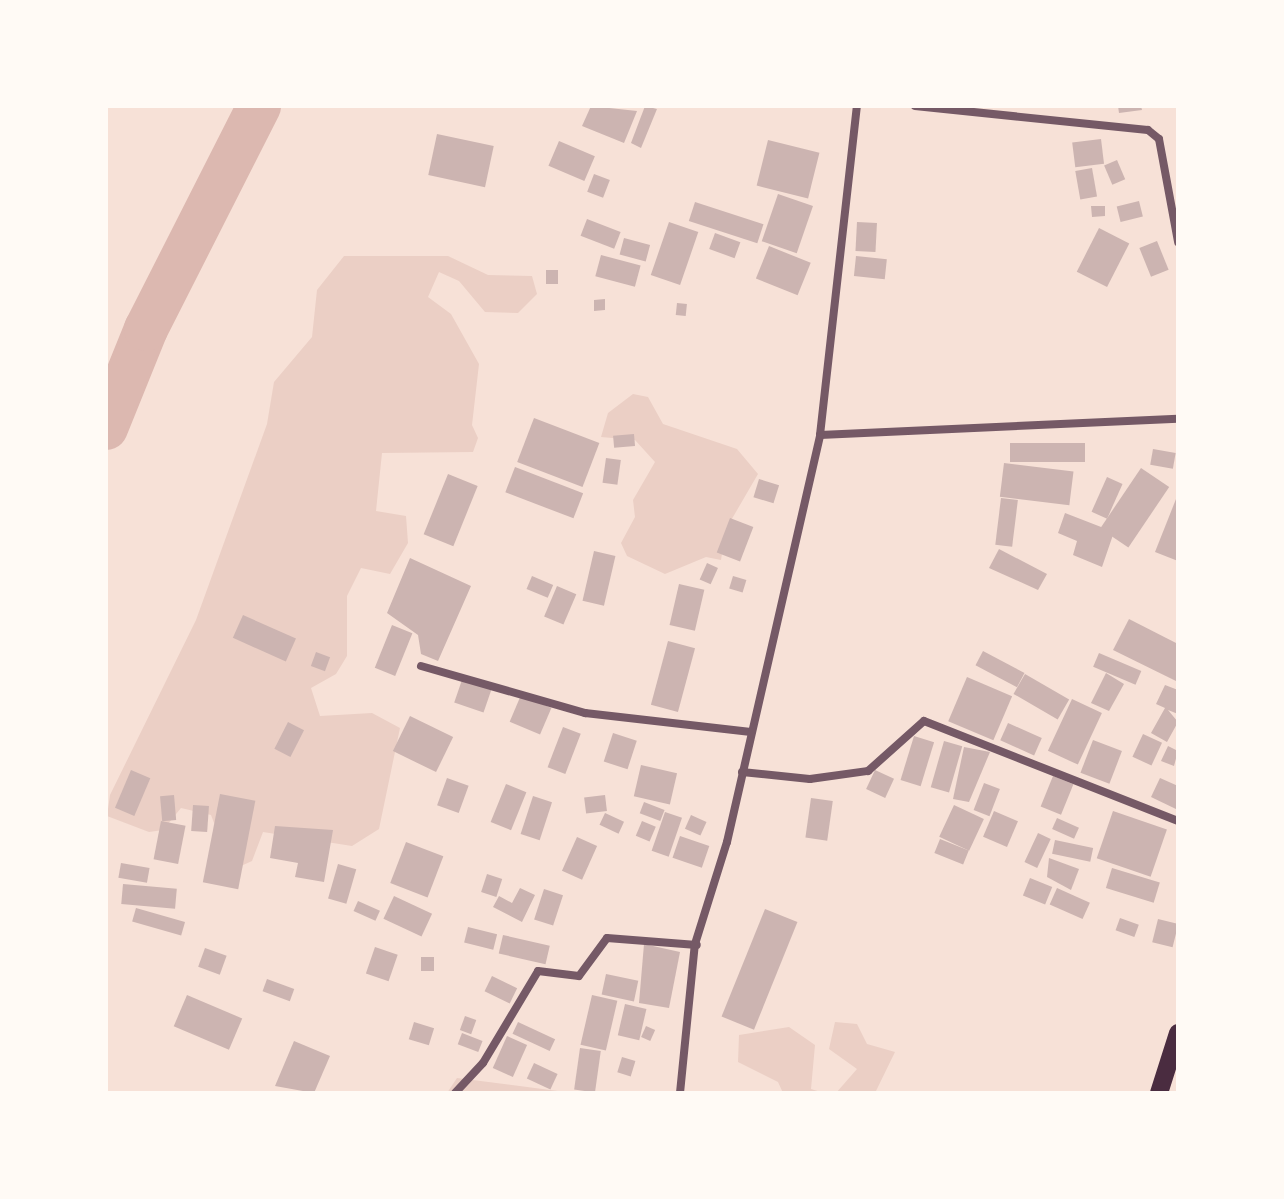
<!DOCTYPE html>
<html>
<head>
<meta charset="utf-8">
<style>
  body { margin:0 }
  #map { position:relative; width:1284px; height:1199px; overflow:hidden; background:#f7e1d7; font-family:Mulish,sans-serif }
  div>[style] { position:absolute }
  .green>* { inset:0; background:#ebcfc5 }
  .river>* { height:44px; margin:-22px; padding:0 22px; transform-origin:22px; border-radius:22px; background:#dcb8b0 }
  .building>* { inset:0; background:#ccb4b1; transform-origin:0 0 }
  .minor>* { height:8px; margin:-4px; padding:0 4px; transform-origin:4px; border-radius:4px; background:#755966 }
  .trunk>* { height:18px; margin:-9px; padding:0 9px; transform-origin:9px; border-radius:9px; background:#4a2c40 }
  span { translate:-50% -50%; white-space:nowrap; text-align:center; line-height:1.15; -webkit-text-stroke:7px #fffaf5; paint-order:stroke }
  .frame { position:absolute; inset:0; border:108px solid #fffaf5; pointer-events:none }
</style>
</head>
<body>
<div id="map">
  <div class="green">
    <i style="clip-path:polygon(344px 256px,448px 256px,488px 275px,532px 276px,537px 294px,518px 313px,485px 312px,459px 281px,439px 272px,428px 297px,451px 314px,479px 364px,472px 425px,478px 438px,473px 452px,382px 453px,376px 511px,406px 516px,408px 543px,390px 574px,361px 568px,347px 596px,347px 656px,336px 674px,311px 688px,320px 716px,372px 713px,400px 728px,379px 829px,352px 846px,263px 832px,252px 861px,232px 870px,211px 815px,181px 808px,163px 830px,149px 832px,107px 816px,110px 795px,196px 620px,267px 424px,274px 382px,312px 337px,317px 290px)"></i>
    <i style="clip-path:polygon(633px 394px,648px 397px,663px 424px,737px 449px,758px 474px,726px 529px,721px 560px,706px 557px,665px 574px,627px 556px,621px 543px,635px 517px,633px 500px,655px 462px,635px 440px,601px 437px,608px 413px)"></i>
    <i style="clip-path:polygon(835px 1022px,857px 1024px,867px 1044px,895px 1052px,875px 1093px,836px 1093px,857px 1069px,829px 1049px)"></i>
    <i style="clip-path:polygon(789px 1027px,815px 1045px,811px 1089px,824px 1093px,783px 1093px,778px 1082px,738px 1062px,739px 1035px)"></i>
    <i style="clip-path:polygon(457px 1078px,573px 1093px,447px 1093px)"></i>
  </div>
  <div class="river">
    <i style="left:106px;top:428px;width:107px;rotate:-68deg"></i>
    <i style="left:146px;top:329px;width:250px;rotate:-63.1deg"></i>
  </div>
  <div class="building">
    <i style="clip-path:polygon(591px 106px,637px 111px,624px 143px,582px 126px)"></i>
    <i style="clip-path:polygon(645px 106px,657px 109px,641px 148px,631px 143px)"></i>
    <i style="clip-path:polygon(1118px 106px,1141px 106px,1142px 110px,1119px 113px)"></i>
    <i style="left:437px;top:134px;width:58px;height:42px;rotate:12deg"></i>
    <i style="left:1101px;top:139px;width:25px;height:29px;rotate:83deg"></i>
    <i style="left:768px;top:140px;width:53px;height:47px;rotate:14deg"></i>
    <i style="left:559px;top:141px;width:39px;height:27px;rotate:23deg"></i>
    <i style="left:1117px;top:160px;width:21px;height:14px;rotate:67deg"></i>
    <i style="left:1092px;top:168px;width:29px;height:17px;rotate:80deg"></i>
    <i style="left:594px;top:174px;width:17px;height:19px;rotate:21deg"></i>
    <i style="left:778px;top:194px;width:37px;height:50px;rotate:19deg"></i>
    <i style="left:1139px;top:201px;width:16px;height:23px;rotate:76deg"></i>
    <i style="left:695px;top:202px;width:72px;height:20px;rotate:18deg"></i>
    <i style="clip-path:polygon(1091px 206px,1105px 206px,1105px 216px,1092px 217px)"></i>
    <i style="left:587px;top:219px;width:36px;height:18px;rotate:21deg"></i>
    <i style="left:669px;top:222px;width:31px;height:56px;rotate:19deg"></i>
    <i style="left:857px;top:222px;width:20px;height:29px;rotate:3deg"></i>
    <i style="left:1099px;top:228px;width:34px;height:49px;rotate:27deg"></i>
    <i style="left:715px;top:233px;width:27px;height:17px;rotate:20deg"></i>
    <i style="left:624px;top:238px;width:27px;height:17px;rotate:15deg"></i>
    <i style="left:1157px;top:241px;width:31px;height:19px;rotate:68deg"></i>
    <i style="left:769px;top:246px;width:45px;height:35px;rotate:22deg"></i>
    <i style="left:601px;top:255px;width:41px;height:22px;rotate:15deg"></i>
    <i style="left:856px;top:256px;width:31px;height:20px;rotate:6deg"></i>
    <i style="left:546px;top:270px;width:12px;height:14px"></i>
    <i style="clip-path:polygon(605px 299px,605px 310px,594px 311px,594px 300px)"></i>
    <i style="left:677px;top:303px;width:10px;height:12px;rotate:6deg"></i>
    <i style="left:534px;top:418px;width:70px;height:47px;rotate:21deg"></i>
    <i style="left:634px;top:434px;width:12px;height:21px;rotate:85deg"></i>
    <i style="left:1085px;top:443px;width:19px;height:75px;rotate:90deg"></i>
    <i style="left:1153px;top:449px;width:23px;height:16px;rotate:10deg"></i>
    <i style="left:606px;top:458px;width:15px;height:25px;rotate:8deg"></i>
    <i style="left:1004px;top:463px;width:70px;height:34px;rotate:7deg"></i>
    <i style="left:515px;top:467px;width:73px;height:27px;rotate:21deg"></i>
    <i style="left:1141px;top:468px;width:34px;height:73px;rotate:34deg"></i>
    <i style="left:448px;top:474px;width:32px;height:65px;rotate:22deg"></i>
    <i style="left:1107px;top:477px;width:17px;height:38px;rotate:24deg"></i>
    <i style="left:759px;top:479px;width:21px;height:19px;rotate:17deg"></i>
    <i style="clip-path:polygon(1178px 494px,1178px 561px,1155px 552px)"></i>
    <i style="left:1001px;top:498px;width:17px;height:47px;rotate:7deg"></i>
    <i style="clip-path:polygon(1065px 513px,1114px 532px,1102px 567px,1073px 555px,1077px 541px,1058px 533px)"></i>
    <i style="left:730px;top:518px;width:25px;height:37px;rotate:21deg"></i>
    <i style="clip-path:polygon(999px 549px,1047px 574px,1038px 590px,989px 568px)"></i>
    <i style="left:594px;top:551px;width:22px;height:51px;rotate:13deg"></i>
    <i style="clip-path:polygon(410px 558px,471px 586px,438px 661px,421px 654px,418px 635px,387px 613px)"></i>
    <i style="left:707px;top:563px;width:12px;height:18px;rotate:24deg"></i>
    <i style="left:532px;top:576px;width:23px;height:14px;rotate:23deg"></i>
    <i style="left:733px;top:576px;width:14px;height:13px;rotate:17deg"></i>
    <i style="left:679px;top:584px;width:26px;height:42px;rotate:13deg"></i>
    <i style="left:557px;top:586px;width:21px;height:33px;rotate:23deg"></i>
    <i style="left:243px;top:615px;width:58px;height:25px;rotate:24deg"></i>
    <i style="clip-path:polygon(1129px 619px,1178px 644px,1178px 682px,1113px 650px)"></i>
    <i style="left:392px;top:625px;width:22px;height:46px;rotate:22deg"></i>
    <i style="left:668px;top:641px;width:28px;height:66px;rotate:15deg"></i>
    <i style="left:983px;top:651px;width:47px;height:16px;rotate:28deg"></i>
    <i style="left:316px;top:652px;width:15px;height:15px;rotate:20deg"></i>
    <i style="left:1099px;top:653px;width:46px;height:15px;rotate:23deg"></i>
    <i style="clip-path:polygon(1106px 673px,1124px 684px,1109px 711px,1091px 703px)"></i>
    <i style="left:1025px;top:674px;width:51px;height:23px;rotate:30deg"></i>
    <i style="left:463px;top:677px;width:31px;height:27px;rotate:19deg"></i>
    <i style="left:967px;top:677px;width:49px;height:48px;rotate:23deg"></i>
    <i style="clip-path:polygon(1165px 685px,1178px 690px,1178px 714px,1168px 710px,1178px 722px,1167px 742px,1151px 733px,1165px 708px,1156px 704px)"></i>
    <i style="left:521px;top:695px;width:33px;height:29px;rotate:23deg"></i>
    <i style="left:1072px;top:699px;width:33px;height:57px;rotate:25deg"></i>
    <i style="left:410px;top:716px;width:48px;height:39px;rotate:26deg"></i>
    <i style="left:288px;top:722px;width:18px;height:30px;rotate:27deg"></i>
    <i style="left:1008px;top:723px;width:37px;height:19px;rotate:24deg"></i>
    <i style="left:563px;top:727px;width:19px;height:43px;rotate:21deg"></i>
    <i style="left:613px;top:733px;width:25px;height:30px;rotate:18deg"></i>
    <i style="left:1143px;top:734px;width:21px;height:25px;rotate:25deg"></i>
    <i style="left:914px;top:736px;width:21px;height:46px;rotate:17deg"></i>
    <i style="left:1093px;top:740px;width:31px;height:35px;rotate:21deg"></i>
    <i style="left:944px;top:741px;width:19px;height:48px;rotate:16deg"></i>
    <i style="clip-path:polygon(1168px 746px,1178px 751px,1174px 766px,1161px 761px)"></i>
    <i style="clip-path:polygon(964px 747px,990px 752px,969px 802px,953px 799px)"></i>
    <i style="left:641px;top:765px;width:37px;height:32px;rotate:13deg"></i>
    <i style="left:131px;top:770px;width:21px;height:41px;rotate:23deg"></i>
    <i style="left:875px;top:770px;width:21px;height:21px;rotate:25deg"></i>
    <i style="left:1053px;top:776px;width:22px;height:33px;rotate:22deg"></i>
    <i style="left:447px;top:778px;width:23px;height:29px;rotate:20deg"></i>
    <i style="clip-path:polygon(1160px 778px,1178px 786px,1178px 810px,1151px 797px)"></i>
    <i style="left:984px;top:783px;width:17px;height:29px;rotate:21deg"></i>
    <i style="left:506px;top:784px;width:22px;height:41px;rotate:22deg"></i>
    <i style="left:220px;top:794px;width:36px;height:90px;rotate:11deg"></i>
    <i style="left:174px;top:795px;width:25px;height:14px;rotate:85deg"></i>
    <i style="left:605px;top:795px;width:16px;height:21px;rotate:83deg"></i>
    <i style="left:533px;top:796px;width:20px;height:40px;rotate:18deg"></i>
    <i style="left:811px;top:798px;width:22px;height:40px;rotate:8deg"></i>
    <i style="left:644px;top:802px;width:22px;height:12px;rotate:21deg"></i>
    <i style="left:193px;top:805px;width:16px;height:26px;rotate:4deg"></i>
    <i style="left:954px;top:805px;width:33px;height:35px;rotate:25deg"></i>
    <i style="left:994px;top:811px;width:26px;height:28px;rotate:23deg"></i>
    <i style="left:1113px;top:811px;width:57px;height:50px;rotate:19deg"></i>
    <i style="left:665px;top:812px;width:18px;height:41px;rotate:19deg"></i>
    <i style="left:605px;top:813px;width:21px;height:13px;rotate:25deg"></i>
    <i style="left:691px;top:815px;width:17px;height:15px;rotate:24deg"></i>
    <i style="left:1057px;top:818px;width:24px;height:12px;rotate:24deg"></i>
    <i style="left:161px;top:821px;width:25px;height:39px;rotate:11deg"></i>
    <i style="left:642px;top:821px;width:15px;height:16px;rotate:23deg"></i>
    <i style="clip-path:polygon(275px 826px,333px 830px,324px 882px,295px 877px,298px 863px,270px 858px)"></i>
    <i style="left:1038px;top:833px;width:14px;height:32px;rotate:25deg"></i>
    <i style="left:680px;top:836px;width:31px;height:23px;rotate:19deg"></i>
    <i style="left:577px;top:837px;width:22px;height:37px;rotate:24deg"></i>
    <i style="left:940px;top:839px;width:31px;height:15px;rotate:22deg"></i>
    <i style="left:1055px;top:840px;width:39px;height:14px;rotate:12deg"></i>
    <i style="left:406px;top:842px;width:40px;height:44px;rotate:21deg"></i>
    <i style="clip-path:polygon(1049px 858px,1079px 869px,1071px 890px,1047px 877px)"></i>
    <i style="left:121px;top:863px;width:29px;height:15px;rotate:10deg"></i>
    <i style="left:338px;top:864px;width:19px;height:36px;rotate:16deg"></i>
    <i style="left:1112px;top:868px;width:50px;height:21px;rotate:17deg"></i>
    <i style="left:487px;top:874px;width:16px;height:19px;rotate:18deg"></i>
    <i style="left:1030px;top:878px;width:24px;height:19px;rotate:22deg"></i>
    <i style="left:123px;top:884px;width:54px;height:20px;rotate:5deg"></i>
    <i style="clip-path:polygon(520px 888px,535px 895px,522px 922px,493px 907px,499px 896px,512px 903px)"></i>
    <i style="left:1057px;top:888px;width:36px;height:18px;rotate:24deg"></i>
    <i style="left:544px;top:889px;width:20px;height:32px;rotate:18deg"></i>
    <i style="left:394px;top:896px;width:42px;height:25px;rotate:25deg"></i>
    <i style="left:358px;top:901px;width:24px;height:11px;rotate:24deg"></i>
    <i style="left:136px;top:908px;width:51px;height:14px;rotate:16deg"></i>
    <i style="left:765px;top:909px;width:35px;height:116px;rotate:22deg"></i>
    <i style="left:1120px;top:918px;width:20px;height:13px;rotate:20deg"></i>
    <i style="left:1158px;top:919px;width:21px;height:24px;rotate:14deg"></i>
    <i style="left:468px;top:927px;width:30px;height:16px;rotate:14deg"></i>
    <i style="left:503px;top:935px;width:48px;height:19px;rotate:13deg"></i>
    <i style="clip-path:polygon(644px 944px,680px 952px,669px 1008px,639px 1003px)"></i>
    <i style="left:375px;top:947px;width:24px;height:28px;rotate:19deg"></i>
    <i style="left:205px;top:948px;width:23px;height:20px;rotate:20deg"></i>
    <i style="left:421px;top:957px;width:13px;height:14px"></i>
    <i style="left:606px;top:974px;width:33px;height:21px;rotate:12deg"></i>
    <i style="left:492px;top:976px;width:28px;height:17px;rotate:26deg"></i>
    <i style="left:267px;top:979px;width:29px;height:13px;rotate:20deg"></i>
    <i style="left:187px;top:995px;width:60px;height:34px;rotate:23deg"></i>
    <i style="left:592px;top:995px;width:26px;height:51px;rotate:13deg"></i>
    <i style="left:625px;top:1004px;width:22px;height:32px;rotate:13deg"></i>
    <i style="left:465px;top:1016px;width:12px;height:15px;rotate:20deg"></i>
    <i style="left:414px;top:1022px;width:21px;height:18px;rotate:17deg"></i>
    <i style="left:518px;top:1022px;width:41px;height:13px;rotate:25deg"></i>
    <i style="left:646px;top:1026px;width:10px;height:12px;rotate:24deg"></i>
    <i style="left:462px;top:1033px;width:22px;height:12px;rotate:21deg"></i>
    <i style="left:507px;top:1036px;width:22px;height:35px;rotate:24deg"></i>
    <i style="clip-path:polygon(294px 1041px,330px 1056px,314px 1093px,275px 1086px)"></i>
    <i style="left:580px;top:1048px;width:21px;height:42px;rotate:8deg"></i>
    <i style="left:622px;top:1057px;width:14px;height:16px;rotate:17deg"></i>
    <i style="left:534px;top:1063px;width:26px;height:17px;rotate:25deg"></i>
  </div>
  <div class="minor">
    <i style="left:915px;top:106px;width:234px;rotate:5.9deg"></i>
    <i style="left:1148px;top:130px;width:14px;rotate:39deg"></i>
    <i style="left:1159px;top:139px;width:105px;rotate:79.5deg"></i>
    <i style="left:820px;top:435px;width:358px;rotate:-2.6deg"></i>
    <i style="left:421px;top:666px;width:171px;rotate:16deg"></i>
    <i style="left:585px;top:713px;width:167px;rotate:6.5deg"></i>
    <i style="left:742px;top:772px;width:68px;rotate:5.9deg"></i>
    <i style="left:810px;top:779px;width:59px;rotate:-7.9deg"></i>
    <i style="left:868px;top:771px;width:75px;rotate:-41.8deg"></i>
    <i style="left:924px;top:721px;width:273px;rotate:21.5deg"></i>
    <i style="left:455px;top:1093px;width:41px;rotate:-47deg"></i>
    <i style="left:483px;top:1063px;width:107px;rotate:-59.1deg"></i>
    <i style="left:538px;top:971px;width:41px;rotate:7deg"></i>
    <i style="left:579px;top:976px;width:47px;rotate:-53.6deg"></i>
    <i style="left:607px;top:938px;width:90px;rotate:4.4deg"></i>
    <i style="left:680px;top:1093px;width:150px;rotate:-84.3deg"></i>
    <i style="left:695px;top:944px;width:107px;rotate:-72.6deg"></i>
    <i style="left:727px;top:842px;width:417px;rotate:-77.1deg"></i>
    <i style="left:820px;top:435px;width:331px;rotate:-83.6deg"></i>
  </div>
  <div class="trunk">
    <i style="left:1159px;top:1093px;width:63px;rotate:-72.4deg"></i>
  </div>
  <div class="frame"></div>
</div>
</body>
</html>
